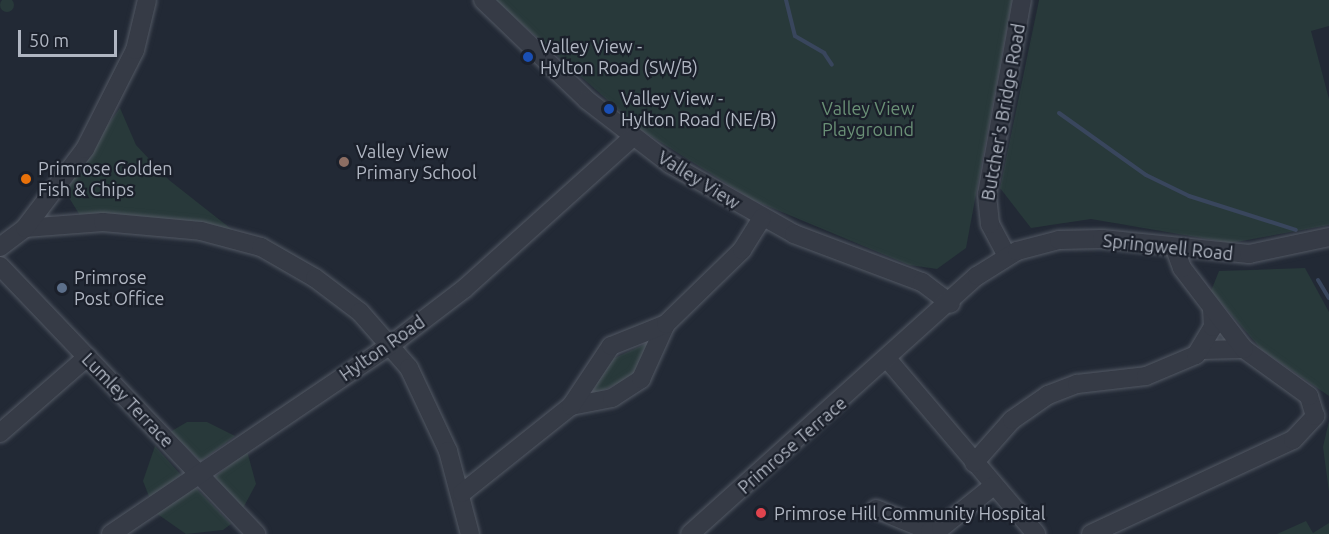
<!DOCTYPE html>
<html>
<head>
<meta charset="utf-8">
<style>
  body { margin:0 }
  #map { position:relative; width:1329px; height:534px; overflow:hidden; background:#222935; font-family:Ubuntu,sans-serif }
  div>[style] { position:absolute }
  .green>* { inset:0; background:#28393a }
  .round { border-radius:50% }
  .stream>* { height:4px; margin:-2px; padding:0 2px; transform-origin:2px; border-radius:2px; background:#39465d }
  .roads { filter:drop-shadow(0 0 2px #535964) drop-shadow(0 0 2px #535964) }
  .minor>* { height:18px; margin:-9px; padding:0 9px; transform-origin:9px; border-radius:9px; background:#363b46 }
  .dots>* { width:16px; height:16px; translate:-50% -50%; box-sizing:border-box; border:3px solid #1b202b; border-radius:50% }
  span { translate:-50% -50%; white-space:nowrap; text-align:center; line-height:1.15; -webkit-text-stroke:4.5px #1b202b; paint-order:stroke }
  .poi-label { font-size:18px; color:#b0b6c2 }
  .left { translate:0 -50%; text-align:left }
  .park-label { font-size:18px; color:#6a9076 }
  .street-label { font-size:18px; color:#b0b6c2 }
  .scale { position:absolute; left:18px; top:30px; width:99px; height:27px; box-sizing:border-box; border:3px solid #b0b6c2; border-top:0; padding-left:8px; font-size:18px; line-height:21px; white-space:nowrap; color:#b0b6c2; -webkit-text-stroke:4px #1b202b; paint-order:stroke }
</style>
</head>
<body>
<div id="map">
  <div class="green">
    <i class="round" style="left:0;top:-2px;width:14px;height:14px"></i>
    <i style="clip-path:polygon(495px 0,1012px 0,966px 248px,937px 269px,909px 265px,753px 200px,641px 130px)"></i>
    <i style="clip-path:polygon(1039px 0,1329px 0,1329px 26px,1311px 31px,1329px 99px,1329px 225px,1231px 243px,1091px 219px,1031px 228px,1000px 188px)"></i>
    <i style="clip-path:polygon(120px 108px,136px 145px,169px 180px,235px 232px,81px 217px,63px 188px)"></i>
    <i style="clip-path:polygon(1305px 268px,1329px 312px,1329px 396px,1262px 350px,1211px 291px,1219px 271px)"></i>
    <i style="clip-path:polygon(652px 341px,633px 376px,591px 396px,606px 362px)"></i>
    <i style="clip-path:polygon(1329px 421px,1329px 492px,1323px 447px)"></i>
    <i style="clip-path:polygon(187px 422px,207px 422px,235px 436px,201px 461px,170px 432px)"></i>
    <i style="clip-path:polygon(155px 446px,181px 475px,150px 499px,143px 481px)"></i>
    <i style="clip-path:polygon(247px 451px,256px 484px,242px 510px,215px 477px)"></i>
    <i style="clip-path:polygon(195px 487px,231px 524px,223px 530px,186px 534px,156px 513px)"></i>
    <i style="clip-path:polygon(1306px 521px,1313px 533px,1329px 523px,1329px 534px,1277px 534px)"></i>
  </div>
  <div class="stream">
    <i style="left:786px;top:0;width:37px;rotate:76deg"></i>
    <i style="left:795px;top:36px;width:34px;rotate:30deg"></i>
    <i style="left:824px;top:53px;width:14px;rotate:56deg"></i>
    <i style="left:1059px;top:113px;width:107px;rotate:35.5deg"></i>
    <i style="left:1146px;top:175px;width:48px;rotate:26deg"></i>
    <i style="left:1189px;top:196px;width:112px;rotate:17.6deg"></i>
    <i style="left:1318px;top:280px;width:21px;rotate:59deg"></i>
  </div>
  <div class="roads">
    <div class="minor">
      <i style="left:483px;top:0;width:144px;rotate:43.9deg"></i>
      <i style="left:587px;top:100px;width:105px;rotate:37.6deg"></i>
      <i style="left:670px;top:164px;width:142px;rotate:29.4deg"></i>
      <i style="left:794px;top:234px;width:137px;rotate:20.6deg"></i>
      <i style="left:922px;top:282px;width:36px;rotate:37deg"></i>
      <i style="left:25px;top:228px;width:78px;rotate:-4.4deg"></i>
      <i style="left:103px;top:222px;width:98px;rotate:5.2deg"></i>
      <i style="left:201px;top:231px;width:62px;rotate:14.9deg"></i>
      <i style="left:261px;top:247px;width:62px;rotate:29.9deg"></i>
      <i style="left:315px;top:278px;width:56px;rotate:37.1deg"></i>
      <i style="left:360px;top:312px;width:74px;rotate:48.8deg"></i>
      <i style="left:409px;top:368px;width:92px;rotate:64.8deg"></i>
      <i style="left:448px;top:451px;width:86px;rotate:75.2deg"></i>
      <i style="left:0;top:247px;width:31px;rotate:-37deg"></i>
      <i style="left:25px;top:228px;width:99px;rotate:-52.8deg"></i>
      <i style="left:85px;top:149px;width:111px;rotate:-63.2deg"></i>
      <i style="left:135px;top:50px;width:51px;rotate:-76.5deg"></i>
      <i style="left:1007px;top:256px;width:36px;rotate:-118deg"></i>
      <i style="left:990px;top:224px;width:30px;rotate:-96deg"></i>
      <i style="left:987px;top:194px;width:197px;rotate:-79.8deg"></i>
      <i style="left:0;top:266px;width:371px;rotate:46.3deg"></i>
      <i style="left:1201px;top:350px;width:43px;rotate:-1.3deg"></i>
      <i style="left:889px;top:361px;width:227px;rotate:49.6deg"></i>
      <i style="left:571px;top:406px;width:42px;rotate:-11deg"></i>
      <i style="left:612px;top:398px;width:35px;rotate:-33deg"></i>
      <i style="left:641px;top:379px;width:60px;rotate:-65.6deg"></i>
      <i style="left:0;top:433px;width:116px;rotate:-41.1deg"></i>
      <i style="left:974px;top:463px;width:57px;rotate:-48.5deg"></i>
      <i style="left:1012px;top:420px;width:44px;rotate:-34.8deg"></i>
      <i style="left:1048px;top:395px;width:31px;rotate:-21deg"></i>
      <i style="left:1077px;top:384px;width:69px;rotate:-6.6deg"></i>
      <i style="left:1146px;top:376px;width:54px;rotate:-22.8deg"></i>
      <i style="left:1196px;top:355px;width:33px;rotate:-59deg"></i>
      <i style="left:1213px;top:327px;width:19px;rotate:-93deg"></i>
      <i style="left:462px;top:493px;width:139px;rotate:-38.6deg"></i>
      <i style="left:571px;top:406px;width:72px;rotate:-56.3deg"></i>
      <i style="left:611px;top:346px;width:59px;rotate:-21.8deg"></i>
      <i style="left:666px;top:324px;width:106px;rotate:-44.2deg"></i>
      <i style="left:742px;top:250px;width:38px;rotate:-58deg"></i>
      <i style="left:876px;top:509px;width:58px;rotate:22.2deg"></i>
      <i style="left:930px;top:531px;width:11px;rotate:-15deg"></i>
      <i style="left:941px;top:528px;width:67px;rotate:-38.9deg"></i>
      <i style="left:111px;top:534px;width:339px;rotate:-34.1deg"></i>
      <i style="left:392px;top:344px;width:91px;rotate:-37.4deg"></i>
      <i style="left:464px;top:289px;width:227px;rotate:-42deg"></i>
      <i style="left:690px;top:534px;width:386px;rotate:-42deg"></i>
      <i style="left:977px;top:276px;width:47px;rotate:-32deg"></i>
      <i style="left:1017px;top:251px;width:43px;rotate:-14.7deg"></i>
      <i style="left:1059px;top:240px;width:43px;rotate:-1.3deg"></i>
      <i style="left:1102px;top:239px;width:148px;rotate:5.8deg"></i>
      <i style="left:1249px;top:254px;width:82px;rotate:-12deg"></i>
      <i style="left:1091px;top:534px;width:223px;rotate:-25deg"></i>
      <i style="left:1293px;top:440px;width:33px;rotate:-47deg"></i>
      <i style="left:1315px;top:416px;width:21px;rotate:-107deg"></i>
      <i style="left:1309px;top:396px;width:80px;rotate:-144.1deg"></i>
      <i style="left:1244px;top:349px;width:102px;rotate:-127.4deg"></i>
      <i style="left:1182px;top:268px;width:20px;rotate:-110deg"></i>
    </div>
  </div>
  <div class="dots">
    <i style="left:528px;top:57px;background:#1a4fb4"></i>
    <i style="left:609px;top:109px;background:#1a4fb4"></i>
    <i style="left:344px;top:162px;background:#8d6e63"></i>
    <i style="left:26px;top:179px;background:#e8710a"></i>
    <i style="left:62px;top:288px;background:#5c6f8a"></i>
    <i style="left:761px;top:513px;background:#e0444e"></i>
  </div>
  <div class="poi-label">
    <span class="left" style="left:540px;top:57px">Valley View -<br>Hylton Road (SW/B)</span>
    <span class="left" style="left:621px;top:109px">Valley View -<br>Hylton Road (NE/B)</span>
    <span class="left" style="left:356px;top:162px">Valley View<br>Primary School</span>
    <span class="left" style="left:38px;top:179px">Primrose Golden<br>Fish &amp; Chips</span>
    <span class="left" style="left:74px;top:288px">Primrose<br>Post Office</span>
    <span class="left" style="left:774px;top:513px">Primrose Hill Community Hospital</span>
  </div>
  <div class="park-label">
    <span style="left:868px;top:119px">Valley View<br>Playground</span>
  </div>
  <div class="street-label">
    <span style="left:1003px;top:112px;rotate:-80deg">Butcher's Bridge Road</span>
    <span style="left:699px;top:180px;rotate:32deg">Valley View</span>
    <span style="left:1168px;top:247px;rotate:6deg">Springwell Road</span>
    <span style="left:382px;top:348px;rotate:-35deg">Hylton Road</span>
    <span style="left:128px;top:400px;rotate:46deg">Lumley Terrace</span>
    <span style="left:792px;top:445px;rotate:-41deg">Primrose Terrace</span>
  </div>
  <div class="scale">50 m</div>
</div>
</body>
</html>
